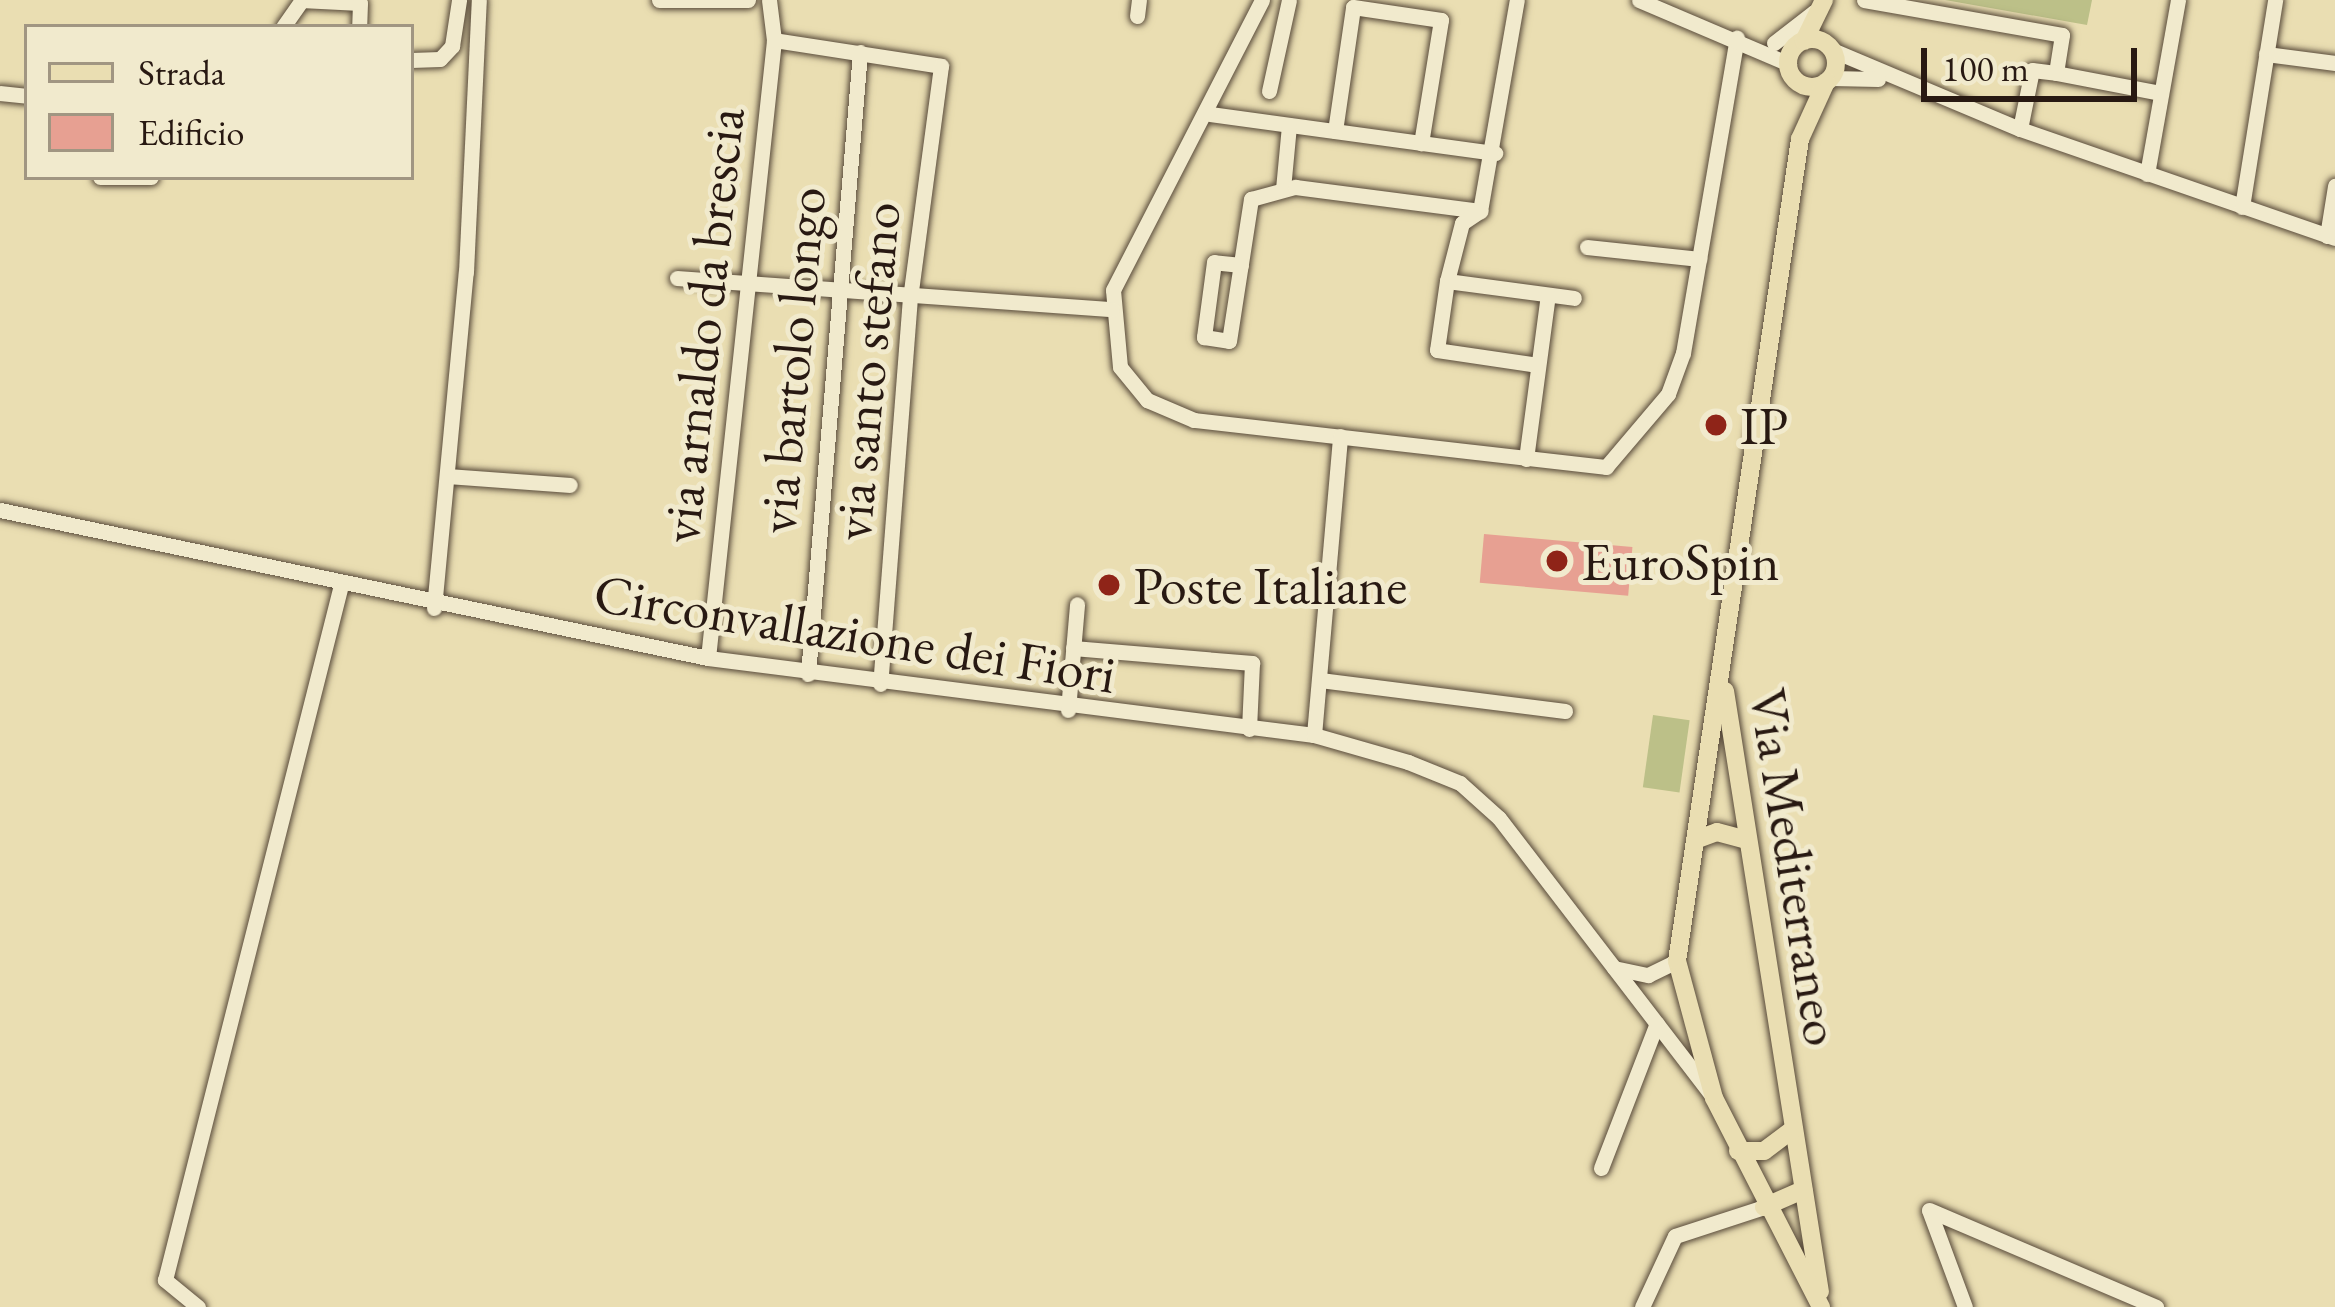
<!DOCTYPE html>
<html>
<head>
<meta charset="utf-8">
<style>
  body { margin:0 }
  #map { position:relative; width:2335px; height:1307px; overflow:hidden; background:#eadeb2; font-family:"EB Garamond",serif }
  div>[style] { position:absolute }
  .green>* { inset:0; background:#bcc088; transform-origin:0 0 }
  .building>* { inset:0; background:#e7a092; transform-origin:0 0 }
  .roads { filter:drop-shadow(0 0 3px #584a3a) drop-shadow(0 0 3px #584a3a) }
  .minor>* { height:15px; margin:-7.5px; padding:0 7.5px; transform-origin:7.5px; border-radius:7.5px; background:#f1eacd }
  .major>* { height:18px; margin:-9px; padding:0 9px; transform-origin:9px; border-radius:9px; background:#eadeb2 }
  .major>.ring { margin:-9px; padding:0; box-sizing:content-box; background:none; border:18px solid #eadeb2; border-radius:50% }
  .dots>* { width:33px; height:33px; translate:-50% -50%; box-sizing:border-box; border:6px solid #f1eacd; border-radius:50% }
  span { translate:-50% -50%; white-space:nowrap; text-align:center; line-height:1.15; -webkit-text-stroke:10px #f1eacd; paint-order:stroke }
  .street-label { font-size:54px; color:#281912 }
  .poi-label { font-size:54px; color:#281912 }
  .left { translate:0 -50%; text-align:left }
  .legend { position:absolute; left:24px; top:24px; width:390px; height:156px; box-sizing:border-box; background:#f1eacd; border:3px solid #a19682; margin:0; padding:15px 21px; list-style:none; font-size:36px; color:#281912 }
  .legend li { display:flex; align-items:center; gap:24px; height:60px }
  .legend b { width:60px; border:3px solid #a19682 }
  .scale { position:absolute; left:1921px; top:48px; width:216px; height:54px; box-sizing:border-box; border:6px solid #281912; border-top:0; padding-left:15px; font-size:36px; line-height:42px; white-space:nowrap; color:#281912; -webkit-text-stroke:9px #f1eacd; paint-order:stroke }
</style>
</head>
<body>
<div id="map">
  <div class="green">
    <i style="clip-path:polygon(1945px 0,2092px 0,2087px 25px)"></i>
    <i style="left:1653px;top:715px;width:37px;height:73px;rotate:8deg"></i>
  </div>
  <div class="building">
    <i style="left:1484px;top:534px;width:149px;height:49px;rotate:5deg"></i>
  </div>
  <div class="roads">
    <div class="minor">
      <i style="left:301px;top:0;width:59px;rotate:2.9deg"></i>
      <i style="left:360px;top:3px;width:24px;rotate:92deg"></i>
      <i style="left:659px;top:0;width:89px"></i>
      <i style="left:1262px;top:0;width:326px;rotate:117.2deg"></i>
      <i style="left:1113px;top:290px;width:77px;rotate:84.8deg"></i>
      <i style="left:1120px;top:367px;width:43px;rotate:50.7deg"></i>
      <i style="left:1147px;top:400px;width:51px;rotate:23.1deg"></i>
      <i style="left:1194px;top:420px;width:415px;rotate:6.5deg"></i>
      <i style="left:1606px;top:467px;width:96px;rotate:-49.7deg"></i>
      <i style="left:1668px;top:394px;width:44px;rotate:-69.9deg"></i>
      <i style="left:1683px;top:353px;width:320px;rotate:-80.3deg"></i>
      <i style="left:1639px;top:0;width:163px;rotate:23.1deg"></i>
      <i style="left:1864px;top:0;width:201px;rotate:10deg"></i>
      <i style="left:2062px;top:35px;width:38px;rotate:99deg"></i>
      <i style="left:2056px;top:73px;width:107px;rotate:10.8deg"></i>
      <i style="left:1137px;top:16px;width:16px;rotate:-83deg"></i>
      <i style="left:283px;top:27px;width:32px;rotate:-55deg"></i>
      <i style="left:774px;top:40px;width:169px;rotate:8.8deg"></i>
      <i style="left:941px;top:66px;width:233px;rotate:97.6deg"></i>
      <i style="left:910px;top:297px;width:388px;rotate:94.4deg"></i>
      <i style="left:1774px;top:43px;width:51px;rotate:-37.8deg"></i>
      <i style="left:1832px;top:50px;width:204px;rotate:22.8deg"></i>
      <i style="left:2020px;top:129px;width:333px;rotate:19.1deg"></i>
      <i style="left:2266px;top:54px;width:70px;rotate:7.4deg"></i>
      <i style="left:411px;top:60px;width:29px;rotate:-2deg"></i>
      <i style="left:440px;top:59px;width:18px;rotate:-47deg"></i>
      <i style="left:452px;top:46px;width:47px;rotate:-81.3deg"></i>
      <i style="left:1831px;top:78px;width:47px;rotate:1.2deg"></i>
      <i style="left:1269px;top:91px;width:93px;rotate:-77.6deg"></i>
      <i style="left:0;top:93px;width:27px;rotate:6deg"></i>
      <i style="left:1210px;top:114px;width:288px;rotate:7.8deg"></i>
      <i style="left:2020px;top:129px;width:60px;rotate:-78.5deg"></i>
      <i style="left:2032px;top:70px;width:24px;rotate:7deg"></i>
      <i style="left:1335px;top:131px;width:125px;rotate:-81.7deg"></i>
      <i style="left:1353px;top:7px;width:89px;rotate:8.4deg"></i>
      <i style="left:1441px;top:20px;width:125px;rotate:99.2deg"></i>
      <i style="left:2147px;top:174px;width:177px;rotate:-79.9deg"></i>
      <i style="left:100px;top:177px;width:51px"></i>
      <i style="left:1283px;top:189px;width:64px;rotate:-84.6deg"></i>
      <i style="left:2242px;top:207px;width:210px;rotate:-80.9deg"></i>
      <i style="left:1480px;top:211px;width:214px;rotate:-80.1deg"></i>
      <i style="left:2327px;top:236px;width:51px;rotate:-80.9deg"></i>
      <i style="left:1587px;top:247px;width:113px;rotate:6.1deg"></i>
      <i style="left:1241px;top:265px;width:27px;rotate:-174deg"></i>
      <i style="left:1214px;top:262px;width:76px;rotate:97.6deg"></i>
      <i style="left:1204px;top:337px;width:25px;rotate:9deg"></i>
      <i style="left:1229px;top:341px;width:144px;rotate:-81.2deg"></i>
      <i style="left:1251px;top:199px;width:46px;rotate:-15.3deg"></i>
      <i style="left:1295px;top:187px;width:187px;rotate:7.4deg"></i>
      <i style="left:677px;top:278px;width:436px;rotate:4.1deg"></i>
      <i style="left:1447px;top:281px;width:60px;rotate:-75.5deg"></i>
      <i style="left:1462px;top:223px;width:22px;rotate:-34deg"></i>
      <i style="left:1538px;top:365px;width:102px;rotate:-171.6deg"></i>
      <i style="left:1437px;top:350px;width:70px;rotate:-81.8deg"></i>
      <i style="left:1447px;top:281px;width:128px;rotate:7.6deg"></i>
      <i style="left:1526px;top:459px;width:165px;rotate:-82.4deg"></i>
      <i style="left:448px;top:476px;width:122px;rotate:4.2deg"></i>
      <i style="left:0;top:510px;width:723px;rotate:11.81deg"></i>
      <i style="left:708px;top:658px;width:611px;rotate:7.24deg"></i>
      <i style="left:1314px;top:735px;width:98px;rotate:16deg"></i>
      <i style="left:1408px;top:762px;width:56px;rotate:22deg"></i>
      <i style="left:1460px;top:783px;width:52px;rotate:41.9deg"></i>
      <i style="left:1499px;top:818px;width:350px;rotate:52.5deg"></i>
      <i style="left:434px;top:608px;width:338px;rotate:-84.6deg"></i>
      <i style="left:466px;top:272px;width:272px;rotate:-87.3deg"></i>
      <i style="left:1073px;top:648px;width:180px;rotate:4.8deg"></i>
      <i style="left:1252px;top:663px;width:66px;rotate:92.6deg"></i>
      <i style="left:708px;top:658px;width:622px;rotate:-83.9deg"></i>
      <i style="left:774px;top:40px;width:40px;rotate:-97.1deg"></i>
      <i style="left:808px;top:674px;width:624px;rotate:-85.22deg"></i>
      <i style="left:1320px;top:680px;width:247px;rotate:7.2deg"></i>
      <i style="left:1068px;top:710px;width:106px;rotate:-85.1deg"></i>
      <i style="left:1314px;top:735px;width:300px;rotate:-85deg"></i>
      <i style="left:1614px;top:968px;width:35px;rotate:12deg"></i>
      <i style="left:1648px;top:975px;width:32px;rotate:-26deg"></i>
      <i style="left:1601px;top:1168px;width:155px;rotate:-68.9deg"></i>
      <i style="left:198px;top:1307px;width:43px;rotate:-140.7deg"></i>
      <i style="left:165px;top:1280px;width:717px;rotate:-75.79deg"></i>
      <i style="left:1642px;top:1307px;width:78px;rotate:-65.1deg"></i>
      <i style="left:1675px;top:1236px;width:94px;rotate:-18deg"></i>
      <i style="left:1965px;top:1307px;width:103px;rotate:-110.4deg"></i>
      <i style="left:1929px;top:1210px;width:247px;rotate:23.1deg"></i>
    </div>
    <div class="major">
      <i class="ring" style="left:1788px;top:39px;width:30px;height:30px"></i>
      <i style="left:1804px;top:41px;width:46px;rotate:-64deg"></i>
      <i style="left:1725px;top:691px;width:608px;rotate:81.02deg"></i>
      <i style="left:1695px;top:840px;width:23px;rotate:-20deg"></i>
      <i style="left:1717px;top:832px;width:28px;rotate:15deg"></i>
      <i style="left:1738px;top:1151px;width:26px"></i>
      <i style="left:1764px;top:1151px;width:36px;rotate:-37deg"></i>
      <i style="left:1764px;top:1207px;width:43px;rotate:-23.6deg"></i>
      <i style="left:1821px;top:1307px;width:235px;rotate:-117.1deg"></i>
      <i style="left:1714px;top:1098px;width:142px;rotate:-105.1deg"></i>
      <i style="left:1677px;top:961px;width:831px;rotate:-81.49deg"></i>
      <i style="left:1800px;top:139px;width:63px;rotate:-65.5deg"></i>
    </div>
  </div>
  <div class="dots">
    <i style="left:1716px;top:425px;background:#8f2418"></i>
    <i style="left:1557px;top:561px;background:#8f2418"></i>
    <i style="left:1109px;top:585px;background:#8f2418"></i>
  </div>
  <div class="street-label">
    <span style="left:702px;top:325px;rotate:-84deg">via arnaldo da brescia</span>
    <span style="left:791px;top:360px;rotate:-85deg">via bartolo longo</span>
    <span style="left:866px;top:371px;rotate:-85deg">via santo stefano</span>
    <span style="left:855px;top:633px;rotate:9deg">Circonvallazione dei Fiori</span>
    <span style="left:1796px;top:867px;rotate:81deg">Via Mediterraneo</span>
  </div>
  <div class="poi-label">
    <span class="left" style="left:1740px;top:425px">IP</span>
    <span class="left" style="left:1581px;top:561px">EuroSpin</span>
    <span class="left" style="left:1133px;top:585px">Poste Italiane</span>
  </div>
  <ul class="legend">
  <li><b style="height:15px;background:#eadeb2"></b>Strada</li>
  <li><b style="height:33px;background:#e7a092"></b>Edificio</li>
  </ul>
  <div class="scale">100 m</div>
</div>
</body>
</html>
